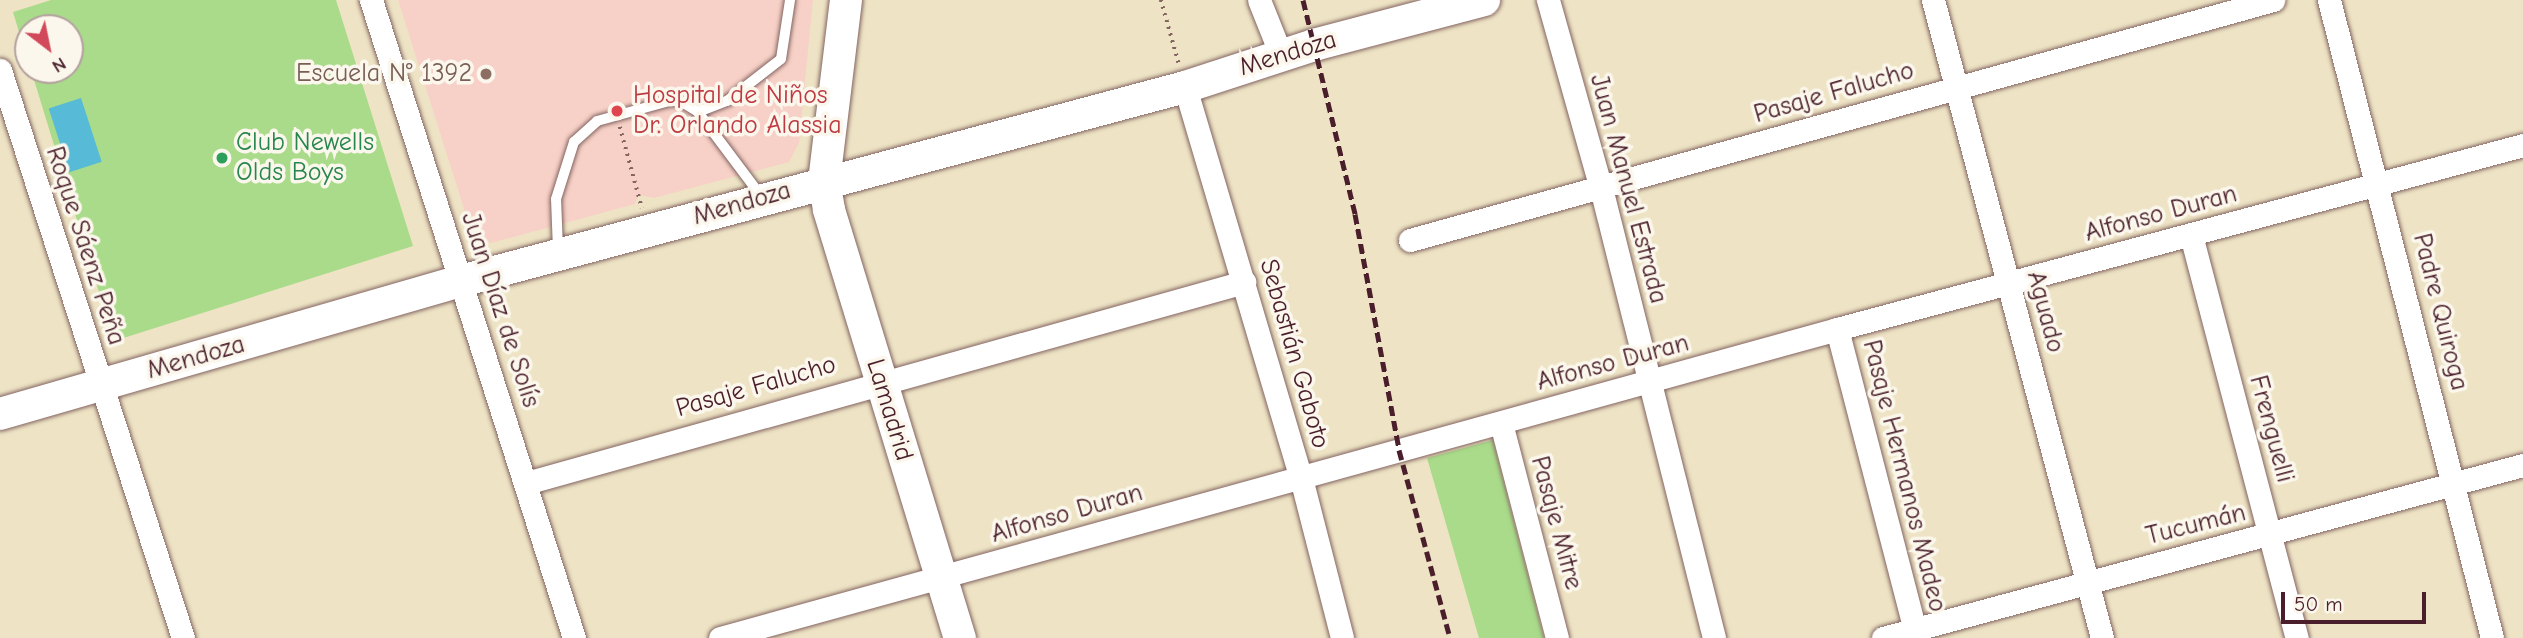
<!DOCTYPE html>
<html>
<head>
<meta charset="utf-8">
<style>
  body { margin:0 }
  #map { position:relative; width:2523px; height:638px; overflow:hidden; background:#eee4c5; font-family:"Comic Neue",sans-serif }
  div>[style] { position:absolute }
  .built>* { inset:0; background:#f7d1c7 }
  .green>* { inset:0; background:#a9db8a }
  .water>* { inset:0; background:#57bad6; transform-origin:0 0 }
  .path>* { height:3.5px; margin-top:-1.75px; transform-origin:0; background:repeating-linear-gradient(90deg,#836461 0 2px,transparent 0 7px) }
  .roads { filter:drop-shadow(0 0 2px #836461) drop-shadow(0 0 2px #836461) }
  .lane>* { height:10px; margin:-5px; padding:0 5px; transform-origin:5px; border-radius:5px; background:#fff }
  .street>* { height:23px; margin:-11.5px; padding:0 11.5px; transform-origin:11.5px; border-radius:11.5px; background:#fff }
  .secondary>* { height:32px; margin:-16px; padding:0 16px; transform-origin:16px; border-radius:16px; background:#fff }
  .rail>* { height:5px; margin-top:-2.5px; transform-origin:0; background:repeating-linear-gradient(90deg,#4a1f2b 0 10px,transparent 0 15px) }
  .dots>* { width:19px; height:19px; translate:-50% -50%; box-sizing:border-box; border:4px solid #fbf7ec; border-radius:50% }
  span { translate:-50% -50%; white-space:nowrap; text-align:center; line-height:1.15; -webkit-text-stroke:7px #fbf7ec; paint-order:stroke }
  .street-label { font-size:26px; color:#4a1f2b }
  .education-label { font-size:26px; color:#785e54 }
  .right { translate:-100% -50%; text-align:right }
  .health-label { font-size:26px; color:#be3a42 }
  .left { translate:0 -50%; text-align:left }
  .leisure-label { font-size:26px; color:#27864d }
  .north { position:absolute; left:14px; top:14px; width:70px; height:70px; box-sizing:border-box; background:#fbf7ec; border:2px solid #b4a19f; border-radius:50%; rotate:148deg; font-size:19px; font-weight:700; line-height:28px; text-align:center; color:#4a1f2b }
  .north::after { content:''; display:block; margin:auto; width:24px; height:32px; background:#d1495b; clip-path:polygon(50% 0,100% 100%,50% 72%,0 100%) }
  .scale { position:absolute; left:2281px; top:592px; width:145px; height:32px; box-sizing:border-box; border:4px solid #4a1f2b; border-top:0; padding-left:9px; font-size:21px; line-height:24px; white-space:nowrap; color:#4a1f2b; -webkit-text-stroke:5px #fbf7ec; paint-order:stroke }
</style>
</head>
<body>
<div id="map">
  <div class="built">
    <i style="clip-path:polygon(398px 0,813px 0,799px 143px,789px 162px,654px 198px,639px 195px,635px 204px,491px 243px,472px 234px)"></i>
  </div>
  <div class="green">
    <i style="clip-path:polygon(51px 0,336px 0,413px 246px,114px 341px,31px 70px,70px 70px,70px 28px,28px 28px,28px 62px,13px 12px)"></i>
    <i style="clip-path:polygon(1493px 440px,1544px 638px,1479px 638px,1427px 458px)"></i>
  </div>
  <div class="water">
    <i style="left:81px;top:98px;width:67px;height:34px;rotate:72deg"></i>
  </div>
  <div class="path">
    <i style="left:1161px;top:0;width:66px;rotate:74.3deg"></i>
    <i style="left:620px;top:127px;width:84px;rotate:74.8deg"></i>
  </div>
  <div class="roads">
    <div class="lane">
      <i style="left:698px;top:112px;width:31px;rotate:-21deg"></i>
      <i style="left:727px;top:101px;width:68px;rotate:-37.9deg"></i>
      <i style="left:781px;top:59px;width:60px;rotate:-81.3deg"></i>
      <i style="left:558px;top:250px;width:51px;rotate:-92.2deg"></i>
      <i style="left:556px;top:199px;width:60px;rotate:-72.5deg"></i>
      <i style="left:574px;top:142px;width:31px;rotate:-42deg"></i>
      <i style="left:597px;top:121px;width:75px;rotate:-15.5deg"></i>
      <i style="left:669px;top:101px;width:11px"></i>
      <i style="left:680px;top:101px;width:21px;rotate:31deg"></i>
      <i style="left:698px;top:112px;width:105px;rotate:53.1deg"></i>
    </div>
    <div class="street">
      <i style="left:371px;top:0;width:670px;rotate:72.35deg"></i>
      <i style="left:1259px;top:0;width:59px;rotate:68.2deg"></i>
      <i style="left:1548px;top:0;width:195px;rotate:74.3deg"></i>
      <i style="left:1601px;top:188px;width:464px;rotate:75.9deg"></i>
      <i style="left:1933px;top:0;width:660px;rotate:75.16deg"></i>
      <i style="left:2329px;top:0;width:658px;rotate:75.67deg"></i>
      <i style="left:0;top:70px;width:597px;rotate:72.14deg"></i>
      <i style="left:1185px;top:87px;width:408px;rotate:73.5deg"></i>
      <i style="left:1301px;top:478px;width:165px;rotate:75.6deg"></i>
      <i style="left:2191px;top:235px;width:417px;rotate:75.3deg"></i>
      <i style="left:1410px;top:240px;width:896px;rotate:-15.54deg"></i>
      <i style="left:1837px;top:329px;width:319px;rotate:75.5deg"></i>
      <i style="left:1501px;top:423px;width:222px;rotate:75.4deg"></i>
      <i style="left:526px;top:483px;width:746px;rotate:-15.64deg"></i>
      <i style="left:720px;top:638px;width:1159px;rotate:-15.46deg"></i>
      <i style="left:1837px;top:329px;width:710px;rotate:-15.01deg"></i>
      <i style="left:1883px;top:638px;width:663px;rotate:-15.13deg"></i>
    </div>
    <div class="secondary">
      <i style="left:846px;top:0;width:182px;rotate:96.9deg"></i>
      <i style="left:824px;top:181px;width:29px;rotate:80deg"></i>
      <i style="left:829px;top:210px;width:448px;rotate:73deg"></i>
      <i style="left:0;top:414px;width:480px;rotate:-16.1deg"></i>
      <i style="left:461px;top:281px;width:750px;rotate:-15deg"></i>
      <i style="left:1185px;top:87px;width:136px;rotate:-18deg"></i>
      <i style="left:1314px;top:45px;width:176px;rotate:-14.8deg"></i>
    </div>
  </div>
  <div class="rail">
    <i style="left:1303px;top:0;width:220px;rotate:76.3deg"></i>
    <i style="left:1355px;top:214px;width:240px;rotate:79.4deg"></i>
    <i style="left:1399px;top:450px;width:195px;rotate:74.8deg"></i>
  </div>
  <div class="dots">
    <i style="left:486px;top:74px;background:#8d6e63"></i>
    <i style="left:617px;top:111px;background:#e0444e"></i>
    <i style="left:222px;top:158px;background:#2e9e5b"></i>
  </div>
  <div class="street-label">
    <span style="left:1288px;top:54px;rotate:-17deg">Mendoza</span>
    <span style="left:1834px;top:93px;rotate:-16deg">Pasaje Falucho</span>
    <span style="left:1628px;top:189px;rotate:75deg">Juan Manuel Estrada</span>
    <span style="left:742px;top:204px;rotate:-16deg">Mendoza</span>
    <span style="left:2161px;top:214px;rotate:-15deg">Alfonso Duran</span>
    <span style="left:85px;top:246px;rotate:72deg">Roque Sáenz Peña</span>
    <span style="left:500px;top:310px;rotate:72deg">Juan Díaz de Solís</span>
    <span style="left:2045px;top:312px;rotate:75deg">Aguado</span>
    <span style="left:2440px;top:312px;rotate:76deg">Padre Quiroga</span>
    <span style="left:1294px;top:354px;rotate:74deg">Sebastián Gaboto</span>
    <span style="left:196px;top:358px;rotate:-16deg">Mendoza</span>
    <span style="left:1613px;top:363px;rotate:-15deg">Alfonso Duran</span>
    <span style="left:756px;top:387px;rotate:-16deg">Pasaje Falucho</span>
    <span style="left:889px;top:410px;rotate:73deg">Lamadrid</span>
    <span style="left:2271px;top:429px;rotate:75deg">Frenguelli</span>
    <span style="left:1904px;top:476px;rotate:76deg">Pasaje Hermanos Madeo</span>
    <span style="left:1067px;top:514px;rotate:-16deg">Alfonso Duran</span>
    <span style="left:1556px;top:523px;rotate:75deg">Pasaje Mitre</span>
    <span style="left:2196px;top:525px;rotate:-14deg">Tucumán</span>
  </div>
  <div class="education-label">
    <span class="right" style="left:472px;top:74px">Escuela N° 1392</span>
  </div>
  <div class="health-label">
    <span class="left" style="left:633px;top:111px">Hospital de Niños<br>Dr. Orlando Alassia</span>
  </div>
  <div class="leisure-label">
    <span class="left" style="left:236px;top:158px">Club Newells<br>Olds Boys</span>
  </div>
  <div class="north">N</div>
  <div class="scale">50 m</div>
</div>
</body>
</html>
